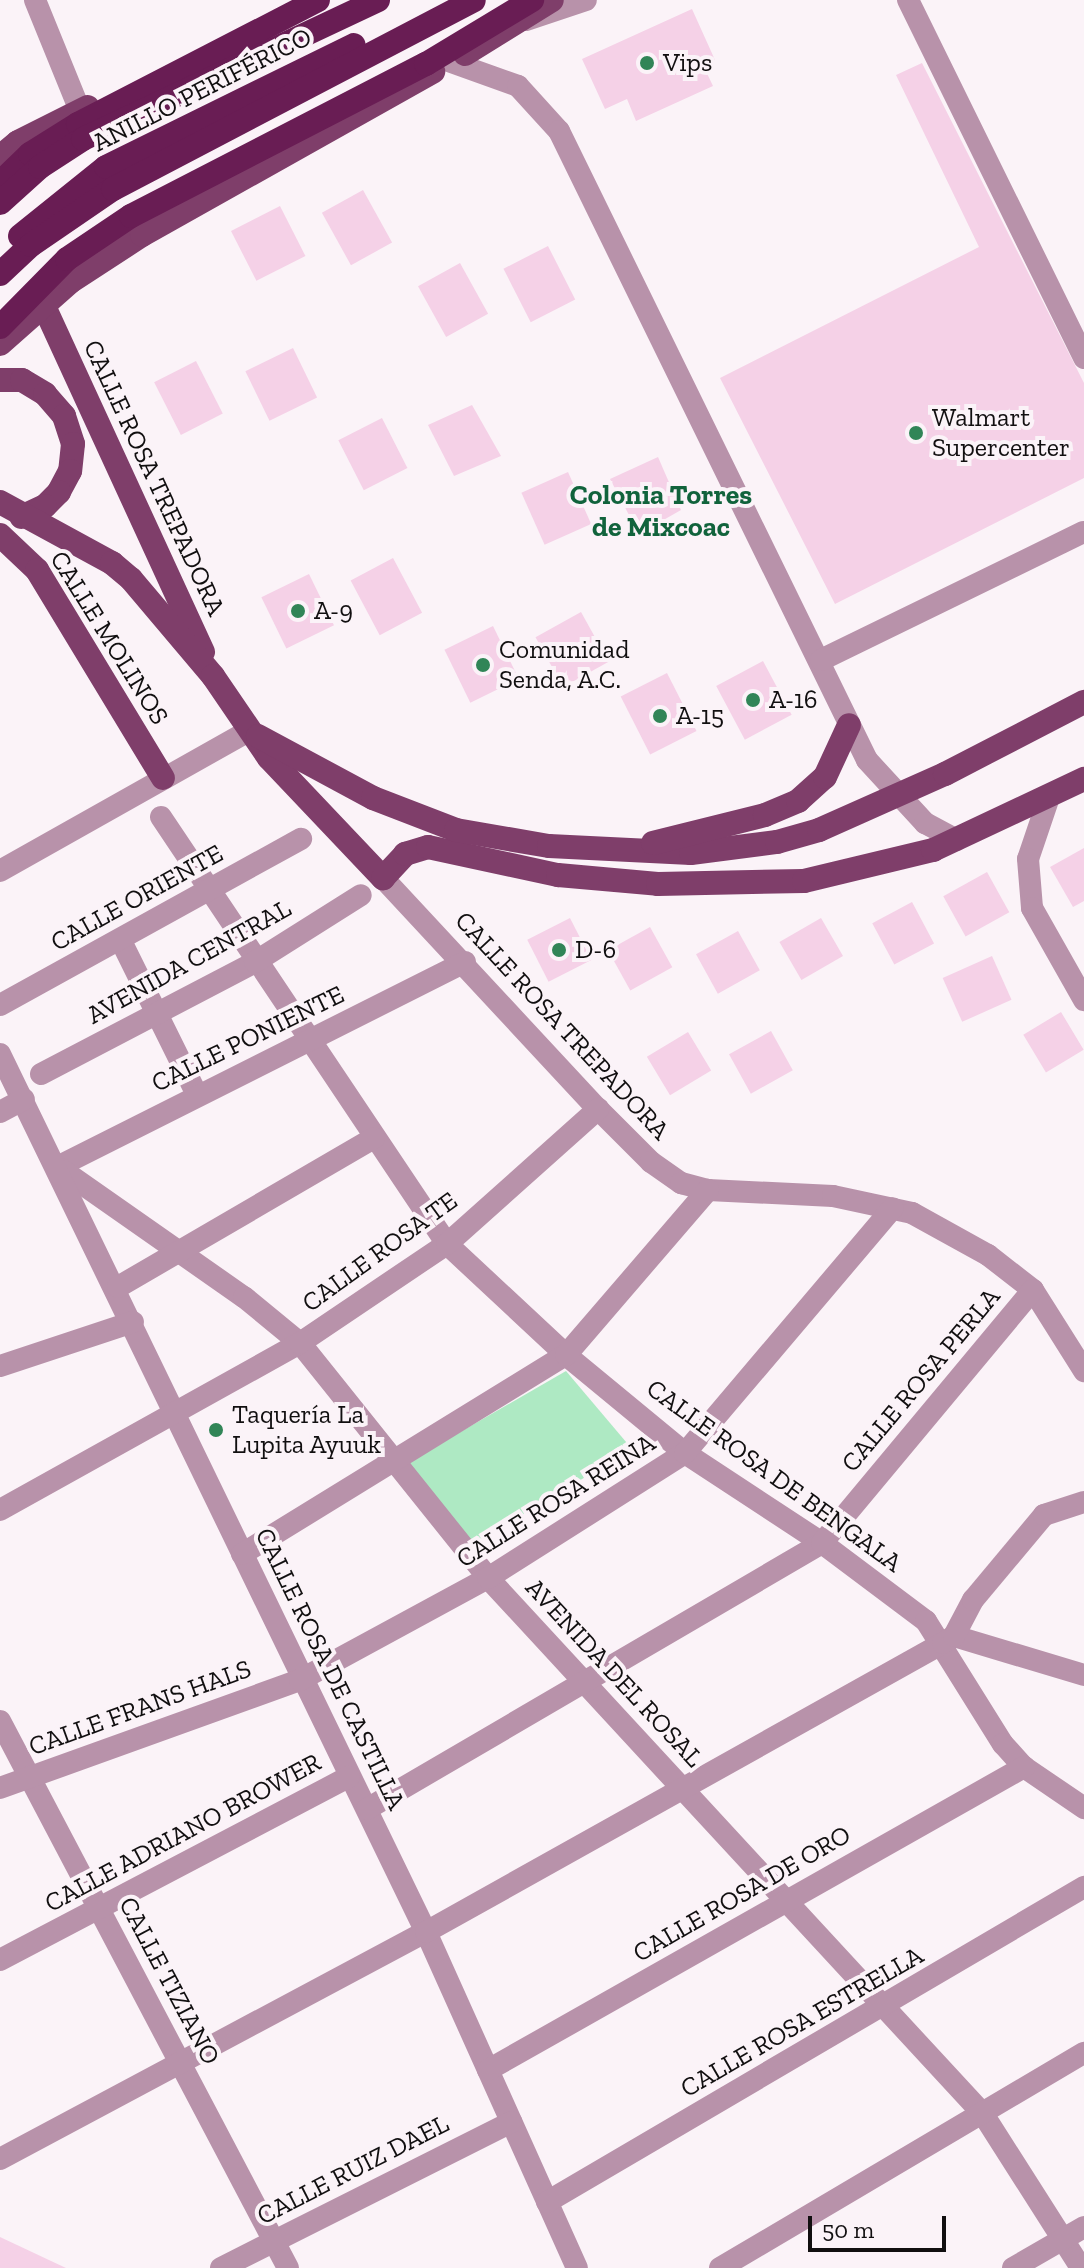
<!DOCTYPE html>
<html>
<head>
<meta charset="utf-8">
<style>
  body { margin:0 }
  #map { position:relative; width:1084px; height:2268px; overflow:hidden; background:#fbf3f8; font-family:"Zilla Slab",serif }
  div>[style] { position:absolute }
  .green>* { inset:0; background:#aee9c3 }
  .building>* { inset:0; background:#f5d1e7; transform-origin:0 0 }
  .minor>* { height:22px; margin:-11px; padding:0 11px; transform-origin:11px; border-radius:11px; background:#b892aa }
  .major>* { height:24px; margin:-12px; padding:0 12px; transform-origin:12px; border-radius:12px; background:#7f3e6a }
  .highway>* { height:24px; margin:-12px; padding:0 12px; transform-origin:12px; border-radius:12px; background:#691d54 }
  .dots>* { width:22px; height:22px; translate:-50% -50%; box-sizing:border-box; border:4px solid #fbf3f8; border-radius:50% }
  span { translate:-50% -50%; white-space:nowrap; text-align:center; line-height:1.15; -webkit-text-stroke:8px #fbf3f8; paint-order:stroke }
  .poi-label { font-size:26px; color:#110f10 }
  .left { translate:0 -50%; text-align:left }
  .street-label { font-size:26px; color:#110f10 }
  .neighbourhood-label { font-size:28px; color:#11633c; font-weight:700 }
  .scale { position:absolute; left:808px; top:2216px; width:138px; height:36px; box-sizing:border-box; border:4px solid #110f10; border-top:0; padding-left:10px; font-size:24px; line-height:28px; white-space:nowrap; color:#110f10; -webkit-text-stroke:6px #fbf3f8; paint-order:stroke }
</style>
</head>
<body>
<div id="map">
  <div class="green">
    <i style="clip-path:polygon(566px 1371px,632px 1449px,469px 1547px,403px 1465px)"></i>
  </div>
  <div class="building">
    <i style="clip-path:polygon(692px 9px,715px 60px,703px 65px,713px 86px,636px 121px,627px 99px,605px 109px,582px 59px)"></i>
    <i style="clip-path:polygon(922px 63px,1084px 383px,1084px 478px,835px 604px,720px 378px,979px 247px,896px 75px)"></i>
    <i style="left:363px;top:190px;width:60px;height:47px;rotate:61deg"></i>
    <i style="left:280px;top:206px;width:56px;height:55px;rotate:63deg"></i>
    <i style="left:548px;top:246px;width:60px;height:50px;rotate:63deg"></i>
    <i style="left:460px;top:263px;width:58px;height:48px;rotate:61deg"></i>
    <i style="left:293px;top:348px;width:55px;height:53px;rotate:64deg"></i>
    <i style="left:196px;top:361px;width:59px;height:47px;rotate:63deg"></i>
    <i style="clip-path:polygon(472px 405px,501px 456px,454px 476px,428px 425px)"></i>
    <i style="left:382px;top:418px;width:56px;height:49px;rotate:63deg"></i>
    <i style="clip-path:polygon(658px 457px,681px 510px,639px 534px,610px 479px)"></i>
    <i style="left:568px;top:472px;width:57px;height:51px;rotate:66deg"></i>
    <i style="left:393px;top:558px;width:62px;height:48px;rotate:62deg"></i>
    <i style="left:309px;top:574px;width:57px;height:53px;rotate:64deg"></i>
    <i style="left:581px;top:612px;width:57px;height:52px;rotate:61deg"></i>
    <i style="left:493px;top:626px;width:59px;height:54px;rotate:64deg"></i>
    <i style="left:763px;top:661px;width:61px;height:53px;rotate:62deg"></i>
    <i style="left:667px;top:673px;width:65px;height:52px;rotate:63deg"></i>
    <i style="clip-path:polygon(1084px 848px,1084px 901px,1073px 907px,1050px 867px)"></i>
    <i style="left:987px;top:872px;width:46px;height:50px;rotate:61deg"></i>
    <i style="left:912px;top:902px;width:47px;height:45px;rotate:62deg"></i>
    <i style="left:570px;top:918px;width:47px;height:48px;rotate:63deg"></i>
    <i style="left:821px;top:918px;width:44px;height:48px;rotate:60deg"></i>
    <i style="left:650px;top:927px;width:46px;height:48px;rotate:61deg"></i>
    <i style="left:738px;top:931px;width:45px;height:48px;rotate:61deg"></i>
    <i style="left:992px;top:956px;width:48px;height:54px;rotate:66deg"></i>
    <i style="left:1061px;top:1012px;width:44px;height:44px;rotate:59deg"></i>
    <i style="left:771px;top:1031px;width:45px;height:48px;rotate:61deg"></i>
    <i style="left:688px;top:1032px;width:45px;height:48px;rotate:59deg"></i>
    <i style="clip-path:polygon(0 2237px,66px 2268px,0 2268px)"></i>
  </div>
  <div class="minor">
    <i style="left:35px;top:0;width:120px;rotate:67.9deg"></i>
    <i style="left:908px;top:0;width:399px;rotate:63.8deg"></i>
    <i style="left:526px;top:20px;width:63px;rotate:-18.4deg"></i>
    <i style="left:451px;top:62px;width:71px;rotate:19.7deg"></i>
    <i style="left:518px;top:86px;width:61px;rotate:47.7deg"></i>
    <i style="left:559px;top:131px;width:700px;rotate:63.91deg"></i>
    <i style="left:867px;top:760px;width:86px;rotate:47.4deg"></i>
    <i style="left:925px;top:823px;width:36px;rotate:28deg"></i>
    <i style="left:821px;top:660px;width:292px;rotate:-26deg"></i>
    <i style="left:1048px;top:800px;width:62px;rotate:108.7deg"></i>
    <i style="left:1028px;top:859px;width:49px;rotate:85.3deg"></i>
    <i style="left:1032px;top:908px;width:106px;rotate:60.5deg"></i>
    <i style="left:161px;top:817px;width:514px;rotate:56.19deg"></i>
    <i style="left:447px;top:1244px;width:163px;rotate:43deg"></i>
    <i style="left:566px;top:1355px;width:154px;rotate:39.5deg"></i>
    <i style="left:685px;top:1453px;width:164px;rotate:33.3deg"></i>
    <i style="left:822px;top:1543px;width:130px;rotate:36.9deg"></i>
    <i style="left:926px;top:1621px;width:145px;rotate:58deg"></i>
    <i style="left:1003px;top:1744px;width:31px;rotate:48deg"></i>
    <i style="left:1024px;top:1767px;width:73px;rotate:34.3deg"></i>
    <i style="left:0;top:871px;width:285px;rotate:-29.4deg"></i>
    <i style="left:383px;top:878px;width:316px;rotate:47.1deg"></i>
    <i style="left:598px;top:1109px;width:75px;rotate:45deg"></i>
    <i style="left:651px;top:1162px;width:37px;rotate:35deg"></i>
    <i style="left:681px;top:1183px;width:28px;rotate:15deg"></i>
    <i style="left:708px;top:1190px;width:125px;rotate:2.7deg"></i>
    <i style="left:833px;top:1196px;width:81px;rotate:12.1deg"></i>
    <i style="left:912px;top:1213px;width:87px;rotate:28.9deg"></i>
    <i style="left:988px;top:1255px;width:57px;rotate:37.9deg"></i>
    <i style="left:1033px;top:1290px;width:96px;rotate:57.8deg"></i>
    <i style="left:121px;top:941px;width:172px;rotate:63.7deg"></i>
    <i style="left:465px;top:962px;width:456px;rotate:153.3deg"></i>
    <i style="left:58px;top:1167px;width:227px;rotate:35deg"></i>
    <i style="left:244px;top:1297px;width:72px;rotate:39.4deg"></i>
    <i style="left:300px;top:1343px;width:301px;rotate:51.3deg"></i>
    <i style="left:488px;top:1578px;width:730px;rotate:47.28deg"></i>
    <i style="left:983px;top:2114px;width:183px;rotate:57.5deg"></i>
    <i style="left:0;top:1005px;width:344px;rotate:-28.9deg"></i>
    <i style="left:0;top:1054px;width:976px;rotate:64.12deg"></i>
    <i style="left:426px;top:1932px;width:368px;rotate:65.8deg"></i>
    <i style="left:41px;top:1074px;width:242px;rotate:-27.6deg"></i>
    <i style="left:255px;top:962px;width:125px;rotate:-32.3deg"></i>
    <i style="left:0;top:1112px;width:27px;rotate:-28deg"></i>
    <i style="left:118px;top:1287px;width:296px;rotate:-30.2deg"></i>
    <i style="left:0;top:1366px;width:140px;rotate:-18.3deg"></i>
    <i style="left:0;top:1510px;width:343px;rotate:-29.1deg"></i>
    <i style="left:300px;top:1343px;width:177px;rotate:-34deg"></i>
    <i style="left:447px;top:1244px;width:203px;rotate:-41.8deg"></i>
    <i style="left:242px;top:1554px;width:380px;rotate:-31.6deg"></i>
    <i style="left:566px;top:1355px;width:218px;rotate:-49.3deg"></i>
    <i style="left:954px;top:1636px;width:136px;rotate:16.7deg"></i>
    <i style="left:0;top:1721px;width:618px;rotate:62.23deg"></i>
    <i style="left:0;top:1788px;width:319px;rotate:-19.8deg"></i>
    <i style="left:300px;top:1680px;width:214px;rotate:-28.5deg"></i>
    <i style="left:488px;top:1578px;width:233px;rotate:-32.4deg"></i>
    <i style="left:685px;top:1453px;width:321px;rotate:-49.7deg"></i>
    <i style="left:367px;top:1809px;width:527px;rotate:-30.31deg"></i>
    <i style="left:822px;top:1543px;width:329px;rotate:-50.2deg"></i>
    <i style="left:0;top:1960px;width:394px;rotate:-27.7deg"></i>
    <i style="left:488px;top:2070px;width:616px;rotate:-29.48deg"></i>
    <i style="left:0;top:2159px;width:483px;rotate:-28.1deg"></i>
    <i style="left:426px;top:1932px;width:592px;rotate:-29.2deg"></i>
    <i style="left:943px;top:1643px;width:13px;rotate:-32deg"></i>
    <i style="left:954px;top:1636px;width:41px;rotate:-62.2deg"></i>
    <i style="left:973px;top:1600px;width:111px;rotate:-50.1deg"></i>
    <i style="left:1044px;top:1515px;width:42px;rotate:-18deg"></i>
    <i style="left:547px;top:2202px;width:623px;rotate:-30.4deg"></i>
    <i style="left:221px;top:2268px;width:325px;rotate:-26.7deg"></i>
    <i style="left:720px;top:2268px;width:423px;rotate:-30.6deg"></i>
    <i style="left:1013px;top:2268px;width:82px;rotate:-30deg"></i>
  </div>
  <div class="major">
    <i style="left:465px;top:54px;width:102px;rotate:-31.8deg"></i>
    <i style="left:0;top:157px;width:23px;rotate:-40deg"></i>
    <i style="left:18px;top:142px;width:78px;rotate:-26.6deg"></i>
    <i style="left:43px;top:304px;width:383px;rotate:65.3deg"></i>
    <i style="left:0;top:344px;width:94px;rotate:-41.5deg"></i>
    <i style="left:70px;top:282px;width:86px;rotate:-33.1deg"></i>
    <i style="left:142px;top:235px;width:334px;rotate:-29.3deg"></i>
    <i style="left:0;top:380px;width:22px"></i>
    <i style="left:22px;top:380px;width:27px;rotate:31deg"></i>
    <i style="left:45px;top:394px;width:29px;rotate:49deg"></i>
    <i style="left:64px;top:416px;width:29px;rotate:72deg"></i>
    <i style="left:73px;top:444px;width:27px;rotate:96deg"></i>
    <i style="left:70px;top:471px;width:24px;rotate:118deg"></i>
    <i style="left:59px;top:492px;width:20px;rotate:135deg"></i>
    <i style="left:45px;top:506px;width:26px;rotate:155deg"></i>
    <i style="left:0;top:502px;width:128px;rotate:28.6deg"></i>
    <i style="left:112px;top:563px;width:25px;rotate:40deg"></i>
    <i style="left:131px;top:579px;width:127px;rotate:49.8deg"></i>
    <i style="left:213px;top:676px;width:99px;rotate:55.7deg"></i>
    <i style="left:269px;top:758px;width:166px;rotate:46.5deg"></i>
    <i style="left:383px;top:878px;width:33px;rotate:-47deg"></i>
    <i style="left:405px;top:854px;width:24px;rotate:-17deg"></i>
    <i style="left:428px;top:847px;width:133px;rotate:12.2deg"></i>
    <i style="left:558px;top:875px;width:100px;rotate:5.1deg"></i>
    <i style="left:658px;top:884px;width:146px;rotate:-1.2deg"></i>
    <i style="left:804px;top:881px;width:133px;rotate:-13.5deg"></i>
    <i style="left:933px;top:850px;width:167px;rotate:-25.2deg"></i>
    <i style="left:0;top:535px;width:51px;rotate:43.4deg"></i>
    <i style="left:37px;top:570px;width:243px;rotate:58.8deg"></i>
    <i style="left:258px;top:736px;width:131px;rotate:28.3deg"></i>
    <i style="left:373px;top:798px;width:89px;rotate:21.1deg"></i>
    <i style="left:456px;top:830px;width:94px;rotate:9.8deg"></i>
    <i style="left:549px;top:846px;width:142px;rotate:2.8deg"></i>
    <i style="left:691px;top:853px;width:87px;rotate:-7.3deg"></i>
    <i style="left:777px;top:842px;width:44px;rotate:-15.9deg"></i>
    <i style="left:819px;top:830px;width:138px;rotate:-24deg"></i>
    <i style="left:945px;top:774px;width:157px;rotate:-27.4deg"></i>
    <i style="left:653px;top:843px;width:115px;rotate:-14deg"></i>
    <i style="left:765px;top:815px;width:36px;rotate:-23deg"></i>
    <i style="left:798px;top:801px;width:36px;rotate:-42deg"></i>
    <i style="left:825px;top:777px;width:57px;rotate:-65.2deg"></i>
  </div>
  <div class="highway">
    <i style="left:2px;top:181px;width:39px;rotate:-44deg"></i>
    <i style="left:30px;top:154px;width:57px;rotate:-32deg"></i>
    <i style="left:78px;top:124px;width:270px;rotate:-27.3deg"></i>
    <i style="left:0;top:203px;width:54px;rotate:-42deg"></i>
    <i style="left:40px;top:167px;width:51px;rotate:-33.1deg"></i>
    <i style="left:83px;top:139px;width:326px;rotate:-25.2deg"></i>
    <i style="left:20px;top:236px;width:110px;rotate:-38.7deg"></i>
    <i style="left:106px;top:167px;width:276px;rotate:-26.2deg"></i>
    <i style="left:0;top:274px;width:42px;rotate:-43.1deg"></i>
    <i style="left:31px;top:245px;width:99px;rotate:-34.3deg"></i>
    <i style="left:113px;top:189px;width:407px;rotate:-27.6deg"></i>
    <i style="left:0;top:327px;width:95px;rotate:-45.4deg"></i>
    <i style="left:67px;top:259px;width:77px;rotate:-33.9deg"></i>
    <i style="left:131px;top:216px;width:332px;rotate:-27.3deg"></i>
    <i style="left:426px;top:64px;width:124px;rotate:-31.1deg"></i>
  </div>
  <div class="dots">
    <i style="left:647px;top:63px;background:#318557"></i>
    <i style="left:916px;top:433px;background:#318557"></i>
    <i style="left:298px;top:611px;background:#318557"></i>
    <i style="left:483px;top:665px;background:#318557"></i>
    <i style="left:753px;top:700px;background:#318557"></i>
    <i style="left:660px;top:716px;background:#318557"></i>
    <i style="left:559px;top:950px;background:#318557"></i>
    <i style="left:216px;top:1430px;background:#318557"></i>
  </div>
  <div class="poi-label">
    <span class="left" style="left:663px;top:63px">Vips</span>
    <span class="left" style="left:932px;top:433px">Walmart<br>Supercenter</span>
    <span class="left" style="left:314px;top:611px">A-9</span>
    <span class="left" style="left:499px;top:665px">Comunidad<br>Senda, A.C.</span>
    <span class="left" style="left:769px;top:700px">A-16</span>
    <span class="left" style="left:676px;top:716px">A-15</span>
    <span class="left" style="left:575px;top:950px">D-6</span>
    <span class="left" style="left:232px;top:1430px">Taquería La<br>Lupita Ayuuk</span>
  </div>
  <div class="street-label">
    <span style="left:202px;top:90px;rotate:-27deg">ANILLO PERIFÉRICO</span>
    <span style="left:154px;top:478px;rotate:65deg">CALLE ROSA TREPADORA</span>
    <span style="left:109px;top:638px;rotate:58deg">CALLE MOLINOS</span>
    <span style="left:137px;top:898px;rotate:-29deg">CALLE ORIENTE</span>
    <span style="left:189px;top:962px;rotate:-29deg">AVENIDA CENTRAL</span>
    <span style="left:562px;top:1026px;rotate:47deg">CALLE ROSA TREPADORA</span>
    <span style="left:248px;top:1039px;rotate:-26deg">CALLE PONIENTE</span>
    <span style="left:380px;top:1252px;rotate:-36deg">CALLE ROSA TE</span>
    <span style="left:921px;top:1380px;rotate:-50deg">CALLE ROSA PERLA</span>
    <span style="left:774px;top:1476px;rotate:36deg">CALLE ROSA DE BENGALA</span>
    <span style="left:556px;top:1501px;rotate:-32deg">CALLE ROSA REINA</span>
    <span style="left:330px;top:1669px;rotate:64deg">CALLE ROSA DE CASTILLA</span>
    <span style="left:614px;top:1673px;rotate:47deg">AVENIDA DEL ROSAL</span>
    <span style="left:140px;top:1708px;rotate:-20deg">CALLE FRANS HALS</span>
    <span style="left:183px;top:1833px;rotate:-28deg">CALLE ADRIANO BROWER</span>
    <span style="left:742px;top:1894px;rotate:-30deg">CALLE ROSA DE ORO</span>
    <span style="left:169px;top:1981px;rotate:62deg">CALLE TIZIANO</span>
    <span style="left:802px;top:2022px;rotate:-30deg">CALLE ROSA ESTRELLA</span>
    <span style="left:353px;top:2170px;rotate:-27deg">CALLE RUIZ DAEL</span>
  </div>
  <div class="neighbourhood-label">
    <span style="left:661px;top:511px">Colonia Torres<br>de Mixcoac</span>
  </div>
  <div class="scale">50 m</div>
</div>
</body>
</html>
